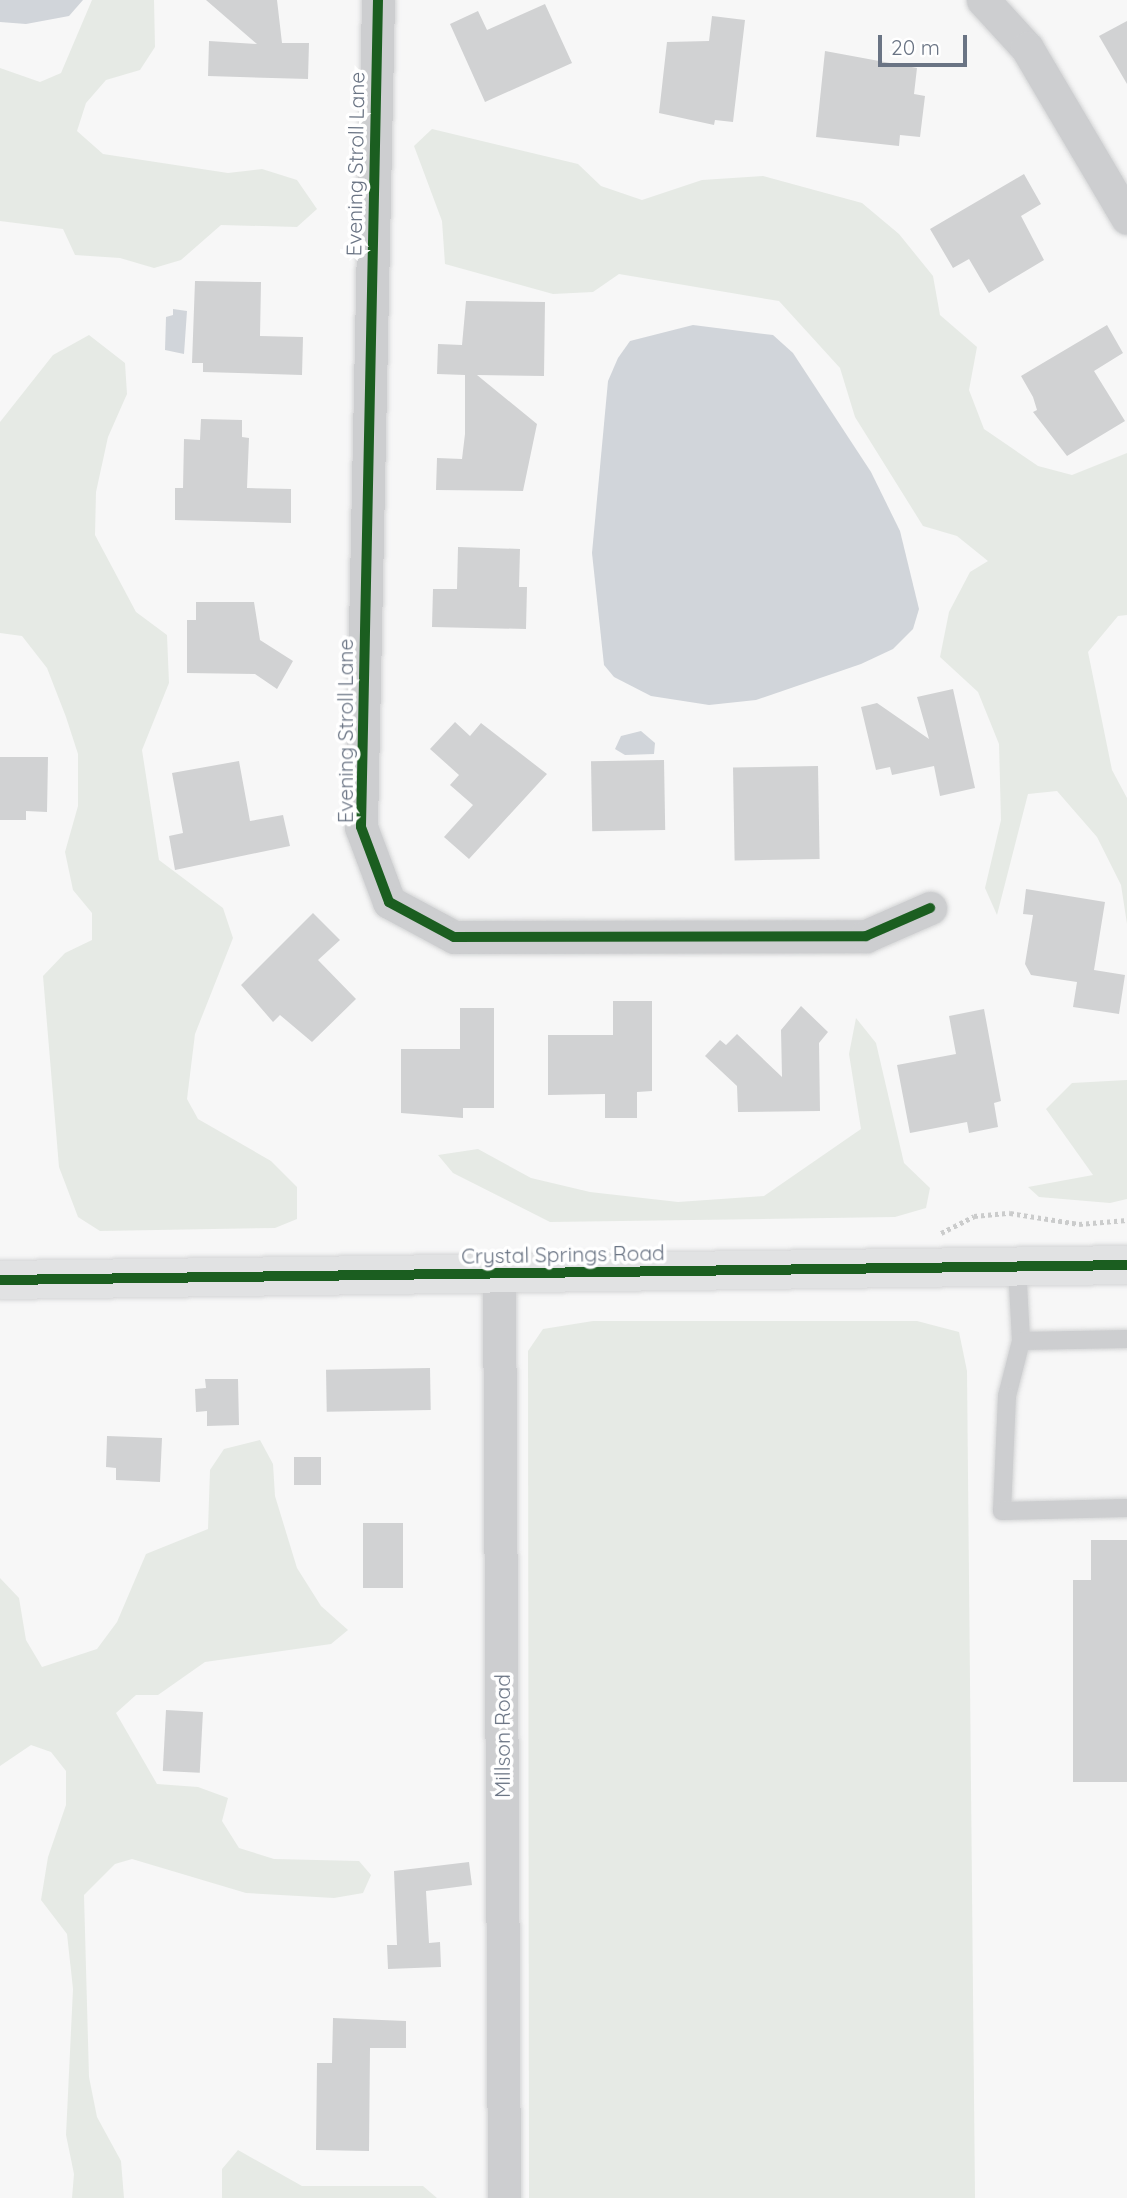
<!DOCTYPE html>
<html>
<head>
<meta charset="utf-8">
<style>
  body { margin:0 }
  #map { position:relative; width:1127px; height:2198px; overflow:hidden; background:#f7f7f7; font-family:Quicksand,sans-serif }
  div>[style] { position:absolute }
  .green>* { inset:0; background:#e6eae5 }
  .water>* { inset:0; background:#d1d5da }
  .building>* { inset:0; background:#d1d2d3; transform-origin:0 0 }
  .path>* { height:4.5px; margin-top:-2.25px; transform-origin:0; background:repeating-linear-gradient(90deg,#cbcccc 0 3.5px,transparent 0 7px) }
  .roads { filter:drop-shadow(0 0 2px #d3d4d5) drop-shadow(0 0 2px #d3d4d5) }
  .lane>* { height:18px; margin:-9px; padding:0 9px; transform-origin:9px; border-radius:9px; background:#cdced0 }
  .street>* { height:33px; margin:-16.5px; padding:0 16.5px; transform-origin:16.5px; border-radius:16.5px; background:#cdced0 }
  .secondary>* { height:38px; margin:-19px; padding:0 19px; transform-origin:19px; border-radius:19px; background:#e1e2e3 }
  .cycleway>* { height:10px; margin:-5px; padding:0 5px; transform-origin:5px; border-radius:5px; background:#1b5e20 }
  span { translate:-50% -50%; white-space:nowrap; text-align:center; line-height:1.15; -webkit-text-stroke:7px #fff; paint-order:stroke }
  .street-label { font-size:21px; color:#6a7484 }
  .scale { position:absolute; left:878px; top:35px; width:89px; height:32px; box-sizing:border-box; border:4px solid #6a7484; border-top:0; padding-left:9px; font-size:21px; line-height:24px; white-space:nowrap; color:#6a7484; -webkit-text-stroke:5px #fff; paint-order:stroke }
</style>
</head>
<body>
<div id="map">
  <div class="green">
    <i style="clip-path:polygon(92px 0,154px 0,155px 47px,140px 70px,106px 80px,86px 103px,77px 131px,103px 154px,228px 173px,262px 169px,297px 180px,317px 209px,297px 227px,221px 225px,181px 260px,154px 268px,120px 258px,75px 255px,63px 229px,0 221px,0 68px,40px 82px,61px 73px)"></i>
    <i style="clip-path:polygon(432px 129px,578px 164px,601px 186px,642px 200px,702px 180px,763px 176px,862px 203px,899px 234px,933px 276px,940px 315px,977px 347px,969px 390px,984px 429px,1038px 466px,1072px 475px,1127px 453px,1127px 615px,1118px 616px,1088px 652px,1112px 770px,1127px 798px,1127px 924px,1121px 885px,1097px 837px,1057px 791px,1028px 794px,997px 915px,985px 888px,1001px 820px,999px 744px,978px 692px,940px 657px,949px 612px,970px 572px,988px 561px,957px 536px,923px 526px,855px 417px,840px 368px,779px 301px,619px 274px,593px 292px,553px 294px,445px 264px,442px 221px,414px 146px)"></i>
    <i style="clip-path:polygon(89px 335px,125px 363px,127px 394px,108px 437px,96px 492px,95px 535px,136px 612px,167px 635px,169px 683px,142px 750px,159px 860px,223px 908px,233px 938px,195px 1034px,187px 1099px,198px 1119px,271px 1161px,297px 1187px,297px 1219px,275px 1228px,100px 1231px,78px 1217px,59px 1167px,43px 976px,65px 953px,92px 940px,92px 913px,73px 890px,65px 852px,78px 806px,78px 754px,66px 717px,47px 668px,22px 636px,0 633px,0 422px,53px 355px)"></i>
    <i style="clip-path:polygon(856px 1018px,876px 1043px,904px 1163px,930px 1188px,926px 1208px,895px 1217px,550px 1222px,453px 1173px,438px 1155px,478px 1149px,531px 1178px,590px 1192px,678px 1202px,764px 1196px,861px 1129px,849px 1054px)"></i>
    <i style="clip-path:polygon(1127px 1080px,1127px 1199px,1110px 1203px,1039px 1197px,1028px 1187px,1093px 1175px,1046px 1109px,1072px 1083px)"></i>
    <i style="clip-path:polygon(593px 1321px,917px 1321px,959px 1332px,967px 1371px,975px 2198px,529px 2198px,528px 1351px,543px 1329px)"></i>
    <i style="clip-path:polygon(260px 1440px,273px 1464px,275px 1496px,297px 1568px,321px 1606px,348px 1630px,331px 1644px,205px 1662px,158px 1695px,136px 1695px,116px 1713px,157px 1784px,198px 1787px,228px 1798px,222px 1821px,239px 1848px,274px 1859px,359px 1861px,371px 1875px,363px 1893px,334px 1898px,246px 1893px,132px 1859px,115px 1864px,84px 1895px,89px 2077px,97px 2117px,121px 2161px,124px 2198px,72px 2198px,74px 2174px,66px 2135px,73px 1989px,67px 1934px,41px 1900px,48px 1857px,66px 1805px,66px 1771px,51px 1752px,31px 1745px,0 1766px,0 1578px,19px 1598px,26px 1640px,42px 1667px,97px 1649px,117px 1622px,146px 1554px,208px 1529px,210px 1470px,224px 1449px)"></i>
    <i style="clip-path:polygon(238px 2150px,302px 2186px,423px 2186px,437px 2198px,222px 2198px,222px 2169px)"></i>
  </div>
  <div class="water">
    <i style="clip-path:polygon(0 0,83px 0,69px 16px,26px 24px,0 22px)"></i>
    <i style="clip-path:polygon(173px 309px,187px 311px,184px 354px,165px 350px,166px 317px,173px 315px)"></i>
    <i style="clip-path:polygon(693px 325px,773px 335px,793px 353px,871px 472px,900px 531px,919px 609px,913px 629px,893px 649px,861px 664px,756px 700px,709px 705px,651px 696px,614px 677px,604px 665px,592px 553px,608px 381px,618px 358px,630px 341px)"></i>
    <i style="clip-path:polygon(641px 731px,655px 743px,654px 754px,625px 755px,615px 749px,621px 736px)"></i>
  </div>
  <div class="building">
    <i style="clip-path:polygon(206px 0,277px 0,282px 43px,309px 43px,308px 79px,208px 76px,209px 41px,257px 44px)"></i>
    <i style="clip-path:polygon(545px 4px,572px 63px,485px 102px,450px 24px,478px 11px,487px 30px)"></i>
    <i style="clip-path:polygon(712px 16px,745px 20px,733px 122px,715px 120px,714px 125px,659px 113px,667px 42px,709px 41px)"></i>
    <i style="clip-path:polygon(1127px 21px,1127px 84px,1099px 36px)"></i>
    <i style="clip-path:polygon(825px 51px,917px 68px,914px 94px,925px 96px,920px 137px,900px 135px,899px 146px,816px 137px)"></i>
    <i style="clip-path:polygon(1024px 174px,1041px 204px,1021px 216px,1044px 260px,989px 293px,969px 259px,953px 268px,930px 229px)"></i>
    <i style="clip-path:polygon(195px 281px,261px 282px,260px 336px,303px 337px,302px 375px,203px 372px,203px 363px,192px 363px)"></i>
    <i style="clip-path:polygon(466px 301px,545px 302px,544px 376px,477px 375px,537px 424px,523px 491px,436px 490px,437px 458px,462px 459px,465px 434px,465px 375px,437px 374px,438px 344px,462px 345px)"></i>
    <i style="clip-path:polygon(1107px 325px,1123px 353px,1094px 371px,1125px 421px,1067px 456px,1033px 412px,1037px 410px,1033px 397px,1021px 376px)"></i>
    <i style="clip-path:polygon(201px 419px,242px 420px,242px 437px,249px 438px,247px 488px,291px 489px,291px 523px,175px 520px,175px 488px,183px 488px,184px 439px,200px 440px)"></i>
    <i style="clip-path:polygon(458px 547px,520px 549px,519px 587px,527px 587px,526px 629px,432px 627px,433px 589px,457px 589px)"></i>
    <i style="clip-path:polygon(196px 602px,254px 602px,260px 640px,293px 661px,277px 689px,255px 674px,187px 673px,187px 620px,196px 620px)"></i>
    <i style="clip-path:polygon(953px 689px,975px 788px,940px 796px,934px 766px,892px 775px,890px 767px,876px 770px,861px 707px,877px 703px,929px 739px,917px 697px)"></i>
    <i style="clip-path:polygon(455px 722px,470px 736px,481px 723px,547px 774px,469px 859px,444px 837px,473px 805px,450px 785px,459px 775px,430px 749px)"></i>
    <i style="clip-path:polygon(0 757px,48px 757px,47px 812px,26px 811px,26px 820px,0 820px)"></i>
    <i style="left:664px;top:760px;width:70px;height:73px;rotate:89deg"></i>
    <i style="clip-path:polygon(239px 761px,250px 821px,283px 815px,290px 846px,175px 870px,169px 836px,183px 833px,172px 773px)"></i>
    <i style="left:818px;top:766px;width:93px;height:85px;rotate:89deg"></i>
    <i style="clip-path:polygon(1026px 889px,1105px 902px,1094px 970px,1125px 975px,1119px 1014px,1073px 1007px,1077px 982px,1031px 975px,1025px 964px,1033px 915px,1023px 914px)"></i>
    <i style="clip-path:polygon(313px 913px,340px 940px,318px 960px,356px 999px,312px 1042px,280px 1015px,273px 1022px,241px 985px)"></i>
    <i style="clip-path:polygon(613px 1001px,652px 1001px,652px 1091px,637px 1092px,637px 1118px,605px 1118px,605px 1094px,548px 1095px,548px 1035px,613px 1035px)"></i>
    <i style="clip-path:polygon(801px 1006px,828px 1032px,819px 1043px,820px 1111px,738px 1112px,737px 1086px,705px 1056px,720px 1040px,726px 1045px,737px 1034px,782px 1077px,781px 1030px)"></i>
    <i style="clip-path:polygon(460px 1008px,494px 1008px,494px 1108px,463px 1108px,463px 1118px,401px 1113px,401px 1049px,460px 1049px)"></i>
    <i style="clip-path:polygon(984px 1009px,1001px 1101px,994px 1103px,998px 1127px,969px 1133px,967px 1122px,910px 1133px,897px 1065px,956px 1054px,949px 1016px)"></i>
    <i style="left:430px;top:1368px;width:42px;height:104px;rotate:89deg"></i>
    <i style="clip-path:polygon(205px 1379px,238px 1379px,239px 1425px,207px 1426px,207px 1411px,196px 1412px,195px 1389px,206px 1388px)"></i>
    <i style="clip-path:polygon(107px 1436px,162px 1438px,160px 1482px,116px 1480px,116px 1468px,106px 1467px)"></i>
    <i style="left:294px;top:1457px;width:27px;height:28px"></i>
    <i style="left:363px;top:1523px;width:40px;height:65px"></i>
    <i style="clip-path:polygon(1091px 1540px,1127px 1540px,1127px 1782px,1073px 1782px,1073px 1580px,1091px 1580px)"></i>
    <i style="left:166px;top:1710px;width:37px;height:61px;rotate:3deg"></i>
    <i style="clip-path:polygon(469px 1862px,472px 1885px,426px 1891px,429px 1943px,440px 1942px,441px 1967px,388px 1969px,387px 1945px,397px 1945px,394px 1871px)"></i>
    <i style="clip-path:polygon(333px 2018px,406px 2021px,406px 2048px,370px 2048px,369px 2151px,316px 2150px,317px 2063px,332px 2063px)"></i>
  </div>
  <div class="path">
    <i style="left:941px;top:1233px;width:37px;rotate:-27deg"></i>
    <i style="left:974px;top:1216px;width:36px;rotate:-5deg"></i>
    <i style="left:1010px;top:1213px;width:70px;rotate:9.1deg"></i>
    <i style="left:1079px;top:1224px;width:48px;rotate:-4.8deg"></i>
  </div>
  <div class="roads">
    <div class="lane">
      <i style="left:1017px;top:1266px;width:75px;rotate:86.9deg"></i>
      <i style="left:1021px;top:1341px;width:106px;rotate:-1.1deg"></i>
      <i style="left:1021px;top:1341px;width:57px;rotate:104.3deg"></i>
      <i style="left:1007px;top:1396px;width:115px;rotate:92.5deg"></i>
      <i style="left:1002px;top:1511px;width:125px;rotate:-1.4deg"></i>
    </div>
    <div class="street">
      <i style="left:378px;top:0;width:827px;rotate:91.18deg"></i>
      <i style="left:361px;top:827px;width:80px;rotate:69.5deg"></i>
      <i style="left:389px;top:902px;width:74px;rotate:28.3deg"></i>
      <i style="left:454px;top:937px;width:412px;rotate:-0.1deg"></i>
      <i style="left:866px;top:936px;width:70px;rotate:-23.6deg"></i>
      <i style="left:983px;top:0;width:65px;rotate:47.5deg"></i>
      <i style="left:1027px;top:48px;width:197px;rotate:59.5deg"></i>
      <i style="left:499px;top:1274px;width:924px;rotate:89.69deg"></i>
    </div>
    <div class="secondary">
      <i style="left:0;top:1280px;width:1127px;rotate:-0.76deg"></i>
    </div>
  </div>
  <div class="cycleway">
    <i style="left:378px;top:0;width:827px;rotate:91.18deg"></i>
    <i style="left:361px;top:827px;width:80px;rotate:69.5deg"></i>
    <i style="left:389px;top:902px;width:74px;rotate:28.3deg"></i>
    <i style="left:454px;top:937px;width:412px;rotate:-0.1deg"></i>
    <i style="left:866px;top:936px;width:70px;rotate:-23.6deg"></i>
    <i style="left:0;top:1280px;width:1127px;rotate:-0.76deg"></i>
  </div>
  <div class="street-label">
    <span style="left:355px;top:164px;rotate:-89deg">Evening Stroll Lane</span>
    <span style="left:345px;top:731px;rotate:-90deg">Evening Stroll Lane</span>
    <span style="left:563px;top:1254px;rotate:-1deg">Crystal Springs Road</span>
    <span style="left:502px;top:1736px;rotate:-90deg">Millson Road</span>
  </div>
  <div class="scale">20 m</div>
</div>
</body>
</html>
